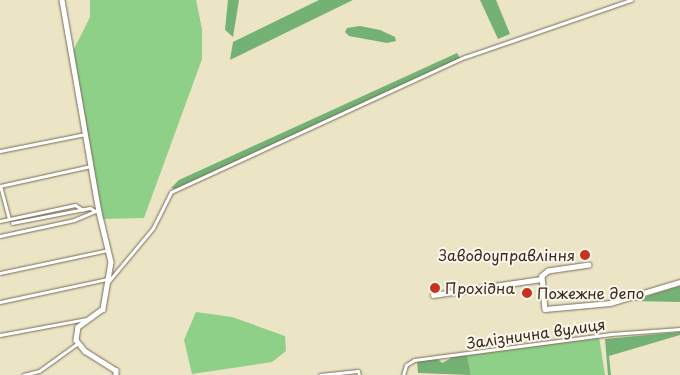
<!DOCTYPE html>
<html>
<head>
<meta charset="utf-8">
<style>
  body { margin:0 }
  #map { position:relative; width:680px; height:375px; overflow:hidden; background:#ebe4c5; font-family:"Playpen Sans",sans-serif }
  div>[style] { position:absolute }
  .green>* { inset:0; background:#8fd088 }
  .forest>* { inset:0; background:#73b274 }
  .roads { filter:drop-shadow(0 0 1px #796b58) drop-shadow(0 0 1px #796b58) }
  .minor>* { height:3px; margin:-1.5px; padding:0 1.5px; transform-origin:1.5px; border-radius:1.5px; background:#fff }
  .tertiary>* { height:4.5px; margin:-2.25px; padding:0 2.25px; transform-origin:2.25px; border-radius:2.25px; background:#fff }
  .dots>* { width:14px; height:14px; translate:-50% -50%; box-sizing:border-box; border:2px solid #fbf7ec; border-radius:50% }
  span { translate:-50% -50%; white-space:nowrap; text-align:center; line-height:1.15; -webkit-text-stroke:4px #fbf7ec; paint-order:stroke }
  .poi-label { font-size:15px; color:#3b2a1e }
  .right { translate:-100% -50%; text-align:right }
  .left { translate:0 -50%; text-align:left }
  .street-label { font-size:15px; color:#3b2a1e }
</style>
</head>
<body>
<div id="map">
  <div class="green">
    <i style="clip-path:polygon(90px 0,196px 0,202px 29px,202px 59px,144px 218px,102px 219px,73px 51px,90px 17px)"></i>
    <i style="clip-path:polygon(196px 312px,232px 317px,285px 336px,286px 351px,272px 362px,192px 374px,184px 340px)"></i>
    <i style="clip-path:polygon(599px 337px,605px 375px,471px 375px,467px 355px)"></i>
  </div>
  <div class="forest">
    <i style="clip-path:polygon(228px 0,239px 0,233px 37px,225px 30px)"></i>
    <i style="clip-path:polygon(319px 0,353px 0,230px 60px,233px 42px)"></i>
    <i style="clip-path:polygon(480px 0,496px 0,510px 34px,498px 39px)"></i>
    <i style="clip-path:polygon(360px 26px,380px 30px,395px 37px,396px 41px,387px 43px,349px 36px,345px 32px,347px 28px)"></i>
    <i style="clip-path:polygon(457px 53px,460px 58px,175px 189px,171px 188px,179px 180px)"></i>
    <i style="clip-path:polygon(680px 286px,680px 302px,632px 301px,657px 293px)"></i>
    <i style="clip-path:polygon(680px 332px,680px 335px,609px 356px,611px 375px,608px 375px,605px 339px)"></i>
    <i style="clip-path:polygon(467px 355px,471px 375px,418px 373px,417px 361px,438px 359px,442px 363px,453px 357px)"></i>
  </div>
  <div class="roads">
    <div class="minor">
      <i style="left:0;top:151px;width:87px;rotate:-11.3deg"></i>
      <i style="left:9px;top:219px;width:34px;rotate:-105deg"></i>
      <i style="left:0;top:186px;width:93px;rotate:-12.4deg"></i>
      <i style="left:0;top:221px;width:77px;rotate:-12deg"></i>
      <i style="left:75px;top:205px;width:9px;rotate:32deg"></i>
      <i style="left:12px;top:223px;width:79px;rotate:-10.9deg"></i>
      <i style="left:90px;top:208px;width:6px;rotate:31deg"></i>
      <i style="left:0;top:236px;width:76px;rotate:-12.2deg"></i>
      <i style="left:74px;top:220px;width:26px;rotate:-23deg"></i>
      <i style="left:0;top:273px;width:110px;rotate:-12deg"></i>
      <i style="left:108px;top:282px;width:70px;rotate:-50.2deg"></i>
      <i style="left:153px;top:228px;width:40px;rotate:-63.4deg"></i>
      <i style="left:171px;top:192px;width:324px;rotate:-24.7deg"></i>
      <i style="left:465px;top:57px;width:176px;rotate:-19deg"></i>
      <i style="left:0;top:302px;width:109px;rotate:-12.1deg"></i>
      <i style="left:0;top:335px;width:87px;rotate:-10.5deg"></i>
      <i style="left:23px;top:375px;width:16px;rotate:-14deg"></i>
      <i style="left:39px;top:371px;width:48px;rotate:-35.7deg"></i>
      <i style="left:320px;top:375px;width:38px;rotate:-6deg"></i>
      <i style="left:358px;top:371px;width:4px;rotate:76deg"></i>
      <i style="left:403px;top:375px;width:10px;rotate:-73deg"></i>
      <i style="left:406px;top:365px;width:9px;rotate:-32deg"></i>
      <i style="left:414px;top:360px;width:199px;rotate:-7.5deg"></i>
      <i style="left:611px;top:334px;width:69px;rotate:-4.1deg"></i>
    </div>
    <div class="tertiary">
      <i style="left:62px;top:0;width:215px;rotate:80.1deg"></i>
      <i style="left:99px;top:212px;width:51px;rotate:76.5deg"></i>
      <i style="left:111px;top:262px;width:48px;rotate:99.7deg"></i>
      <i style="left:103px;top:309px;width:31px;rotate:144deg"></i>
      <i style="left:78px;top:327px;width:13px;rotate:99deg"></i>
      <i style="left:76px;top:340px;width:14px;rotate:51deg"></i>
      <i style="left:85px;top:351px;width:36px;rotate:32deg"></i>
      <i style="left:116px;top:370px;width:5px;rotate:90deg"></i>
      <i style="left:589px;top:265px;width:41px;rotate:171.7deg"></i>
      <i style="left:548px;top:271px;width:8px;rotate:140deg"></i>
      <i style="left:542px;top:276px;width:33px;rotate:85deg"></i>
      <i style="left:545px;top:309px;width:65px;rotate:-5.3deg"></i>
      <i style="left:610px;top:303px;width:73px;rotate:-16.7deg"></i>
      <i style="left:433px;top:295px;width:109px;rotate:-8.4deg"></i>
    </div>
  </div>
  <div class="dots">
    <i style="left:585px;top:255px;background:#c8321e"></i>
    <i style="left:435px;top:288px;background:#c8321e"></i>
    <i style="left:527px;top:293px;background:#c8321e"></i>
  </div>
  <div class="poi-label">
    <span class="right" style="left:575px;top:255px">Заводоуправління</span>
    <span class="left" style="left:445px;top:288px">Прохідна</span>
    <span class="left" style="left:537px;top:293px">Пожежне депо</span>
  </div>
  <div class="street-label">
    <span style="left:536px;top:333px;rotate:-8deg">Залізнична вулиця</span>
  </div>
</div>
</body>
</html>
